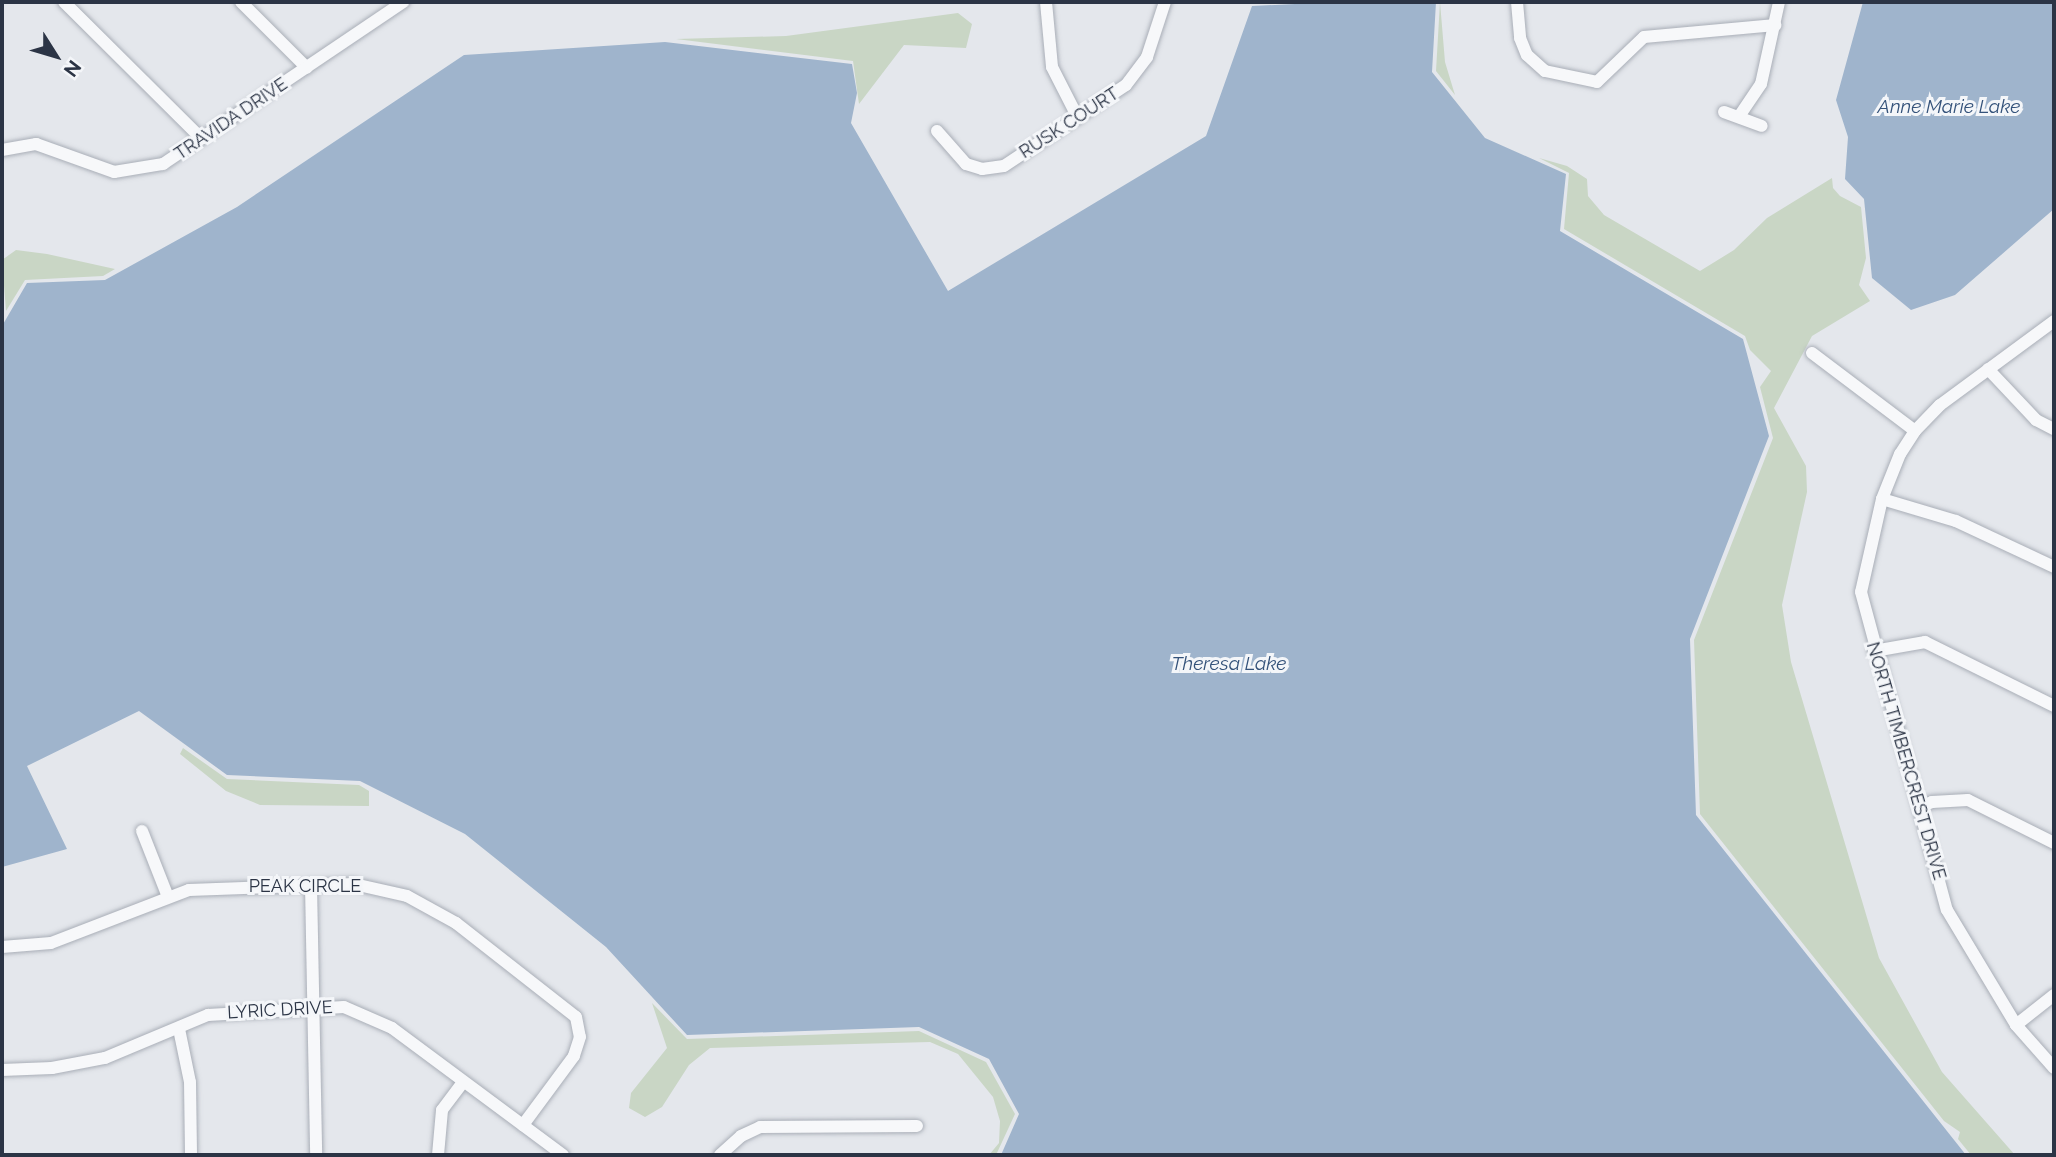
<!DOCTYPE html>
<html>
<head>
<meta charset="utf-8">
<style>
  body { margin:0 }
  #map { position:relative; width:2056px; height:1157px; overflow:hidden; background:#e4e7ec; font-family:Raleway,sans-serif }
  div>[style] { position:absolute }
  .green>* { inset:0; background:#c9d6c5 }
  .water>* { inset:0; background:#9fb4cc }
  .roads { filter:drop-shadow(0 0 2px #a9aeb7) drop-shadow(0 0 2px #a9aeb7) }
  .minor>* { height:12px; margin:-6px; padding:0 6px; transform-origin:6px; border-radius:6px; background:#f7f8fa }
  span { translate:-50% -50%; white-space:nowrap; text-align:center; line-height:1.15; -webkit-text-stroke:6px #f4f6f9; paint-order:stroke }
  .street-label { font-size:18px; color:#2b3445 }
  .water-label { font-size:19px; color:#34527a; font-style:italic }
  .frame { position:absolute; inset:0; border:4px solid #2b3445; pointer-events:none }
  .north { position:absolute; left:21px; top:21px; width:70px; height:70px; -webkit-text-stroke:5px #f4f6f9; paint-order:stroke; rotate:127deg; font-size:19px; font-weight:700; line-height:28px; text-align:center; color:#2b3445 }
  .north::after { content:''; display:block; margin:auto; width:24px; height:32px; background:#2b3445; clip-path:polygon(50% 0,100% 100%,50% 72%,0 100%) }
</style>
</head>
<body>
<div id="map">
  <div class="green">
    <i style="clip-path:polygon(1440px 2px,1445px 62px,1455px 95px,1436px 71px)"></i>
    <i style="clip-path:polygon(958px 13px,972px 24px,966px 48px,904px 45px,859px 104px,853px 61px,676px 39px,786px 36px)"></i>
    <i style="clip-path:polygon(1539px 158px,1567px 166px,1587px 179px,1588px 196px,1604px 215px,1700px 271px,1734px 250px,1767px 218px,1832px 178px,1833px 188px,1840px 196px,1861px 207px,1866px 258px,1859px 285px,1870px 301px,1812px 336px,1774px 408px,1806px 466px,1807px 492px,1782px 605px,1791px 662px,1879px 958px,1942px 1072px,2015px 1155px,1971px 1155px,1958px 1139px,1960px 1132px,1944px 1121px,1700px 814px,1694px 640px,1773px 438px,1760px 387px,1771px 371px,1750px 350px,1745px 336px,1564px 229px,1569px 173px)"></i>
    <i style="clip-path:polygon(16px 250px,47px 254px,115px 269px,103px 276px,25px 280px,6px 311px,2px 260px)"></i>
    <i style="clip-path:polygon(183px 748px,227px 779px,359px 785px,369px 791px,369px 806px,260px 805px,226px 791px,180px 754px)"></i>
    <i style="clip-path:polygon(652px 1003px,687px 1039px,919px 1031px,986px 1062px,1015px 1114px,996px 1155px,989px 1155px,999px 1143px,1000px 1121px,993px 1097px,958px 1054px,930px 1042px,710px 1048px,689px 1065px,662px 1107px,645px 1117px,629px 1108px,631px 1093px,667px 1048px)"></i>
  </div>
  <div class="water">
    <i style="clip-path:polygon(1335px 2px,1436px 2px,1432px 72px,1485px 138px,1566px 174px,1560px 231px,1743px 339px,1769px 436px,1690px 639px,1696px 815px,1966px 1155px,1001px 1155px,1019px 1114px,989px 1059px,919px 1027px,687px 1035px,606px 947px,465px 834px,360px 781px,227px 775px,139px 711px,27px 766px,67px 849px,2px 867px,2px 326px,27px 283px,105px 280px,237px 207px,464px 55px,665px 42px,852px 64px,857px 93px,851px 123px,948px 291px,1206px 136px,1252px 6px)"></i>
    <i style="clip-path:polygon(1863px 2px,2054px 2px,2054px 209px,1955px 295px,1911px 310px,1872px 278px,1864px 199px,1845px 179px,1848px 137px,1836px 100px)"></i>
  </div>
  <div class="roads">
    <div class="minor">
      <i style="left:64px;top:2px;width:194px;rotate:44.8deg"></i>
      <i style="left:241px;top:2px;width:93px;rotate:45deg"></i>
      <i style="left:1046px;top:2px;width:65px;rotate:84.7deg"></i>
      <i style="left:1052px;top:67px;width:57px;rotate:63deg"></i>
      <i style="left:1517px;top:2px;width:36px;rotate:85deg"></i>
      <i style="left:1520px;top:38px;width:18px;rotate:68deg"></i>
      <i style="left:1527px;top:55px;width:24px;rotate:42deg"></i>
      <i style="left:1545px;top:71px;width:53px;rotate:11.9deg"></i>
      <i style="left:1597px;top:82px;width:65px;rotate:-43.8deg"></i>
      <i style="left:1644px;top:37px;width:132px;rotate:-5.2deg"></i>
      <i style="left:1724px;top:112px;width:40px;rotate:20.2deg"></i>
      <i style="left:1740px;top:115px;width:37px;rotate:-56deg"></i>
      <i style="left:1761px;top:84px;width:84px;rotate:-77.6deg"></i>
      <i style="left:937px;top:131px;width:44px;rotate:48.7deg"></i>
      <i style="left:966px;top:164px;width:17px;rotate:17deg"></i>
      <i style="left:982px;top:169px;width:22px;rotate:-8deg"></i>
      <i style="left:1004px;top:166px;width:146px;rotate:-33.6deg"></i>
      <i style="left:1126px;top:85px;width:35px;rotate:-53deg"></i>
      <i style="left:1147px;top:57px;width:58px;rotate:-71.9deg"></i>
      <i style="left:2px;top:150px;width:35px;rotate:-10deg"></i>
      <i style="left:36px;top:144px;width:83px;rotate:19.7deg"></i>
      <i style="left:114px;top:172px;width:50px;rotate:-9.3deg"></i>
      <i style="left:163px;top:164px;width:290px;rotate:-34deg"></i>
      <i style="left:2054px;top:321px;width:142px;rotate:143.6deg"></i>
      <i style="left:1940px;top:405px;width:36px;rotate:134deg"></i>
      <i style="left:1915px;top:431px;width:27px;rotate:123deg"></i>
      <i style="left:1900px;top:454px;width:48px;rotate:111.8deg"></i>
      <i style="left:1882px;top:499px;width:95px;rotate:102.7deg"></i>
      <i style="left:1861px;top:592px;width:329px;rotate:74.9deg"></i>
      <i style="left:1947px;top:910px;width:134px;rotate:59deg"></i>
      <i style="left:2016px;top:1025px;width:57px;rotate:48.5deg"></i>
      <i style="left:1812px;top:353px;width:129px;rotate:37.1deg"></i>
      <i style="left:1988px;top:369px;width:70px;rotate:46.7deg"></i>
      <i style="left:2036px;top:420px;width:20px;rotate:27deg"></i>
      <i style="left:1882px;top:499px;width:77px;rotate:16.6deg"></i>
      <i style="left:1956px;top:521px;width:108px;rotate:25.1deg"></i>
      <i style="left:1874px;top:651px;width:52px;rotate:-10deg"></i>
      <i style="left:1925px;top:642px;width:144px;rotate:26.4deg"></i>
      <i style="left:1920px;top:807px;width:13px;rotate:-23deg"></i>
      <i style="left:1932px;top:802px;width:36px;rotate:-3deg"></i>
      <i style="left:1968px;top:800px;width:96px;rotate:26.6deg"></i>
      <i style="left:142px;top:831px;width:71px;rotate:68.5deg"></i>
      <i style="left:311px;top:885px;width:270px;rotate:88.9deg"></i>
      <i style="left:2px;top:947px;width:49px;rotate:-4.7deg"></i>
      <i style="left:51px;top:943px;width:148px;rotate:-21deg"></i>
      <i style="left:189px;top:890px;width:165px;rotate:-2.1deg"></i>
      <i style="left:354px;top:884px;width:54px;rotate:12.8deg"></i>
      <i style="left:407px;top:896px;width:56px;rotate:28.9deg"></i>
      <i style="left:456px;top:923px;width:152px;rotate:38.1deg"></i>
      <i style="left:576px;top:1017px;width:20px;rotate:79deg"></i>
      <i style="left:580px;top:1037px;width:20px;rotate:108deg"></i>
      <i style="left:574px;top:1056px;width:86px;rotate:126.5deg"></i>
      <i style="left:2016px;top:1025px;width:48px;rotate:-38.3deg"></i>
      <i style="left:179px;top:1029px;width:54px;rotate:78.3deg"></i>
      <i style="left:190px;top:1082px;width:73px;rotate:89.2deg"></i>
      <i style="left:2px;top:1070px;width:50px;rotate:-2.3deg"></i>
      <i style="left:52px;top:1068px;width:54px;rotate:-10.7deg"></i>
      <i style="left:105px;top:1058px;width:112px;rotate:-22.7deg"></i>
      <i style="left:208px;top:1015px;width:136px;rotate:-3.4deg"></i>
      <i style="left:344px;top:1007px;width:52px;rotate:23.6deg"></i>
      <i style="left:392px;top:1028px;width:213px;rotate:36.6deg"></i>
      <i style="left:438px;top:1155px;width:45px;rotate:-84.9deg"></i>
      <i style="left:442px;top:1110px;width:34px;rotate:-53deg"></i>
      <i style="left:720px;top:1155px;width:28px;rotate:-42deg"></i>
      <i style="left:741px;top:1136px;width:21px;rotate:-25deg"></i>
      <i style="left:760px;top:1127px;width:157px;rotate:-0.4deg"></i>
    </div>
  </div>
  <div class="street-label">
    <span style="left:231px;top:119px;rotate:-34deg">TRAVIDA DRIVE</span>
    <span style="left:1069px;top:123px;rotate:-33deg">RUSK COURT</span>
    <span style="left:1906px;top:761px;rotate:74deg">NORTH TIMBERCREST DRIVE</span>
    <span style="left:305px;top:886px">PEAK CIRCLE</span>
    <span style="left:280px;top:1010px;rotate:-3deg">LYRIC DRIVE</span>
  </div>
  <div class="water-label">
    <span style="left:1949px;top:107px">Anne Marie Lake</span>
    <span style="left:1229px;top:664px">Theresa Lake</span>
  </div>
  <div class="frame"></div>
  <div class="north">N</div>
</div>
</body>
</html>
